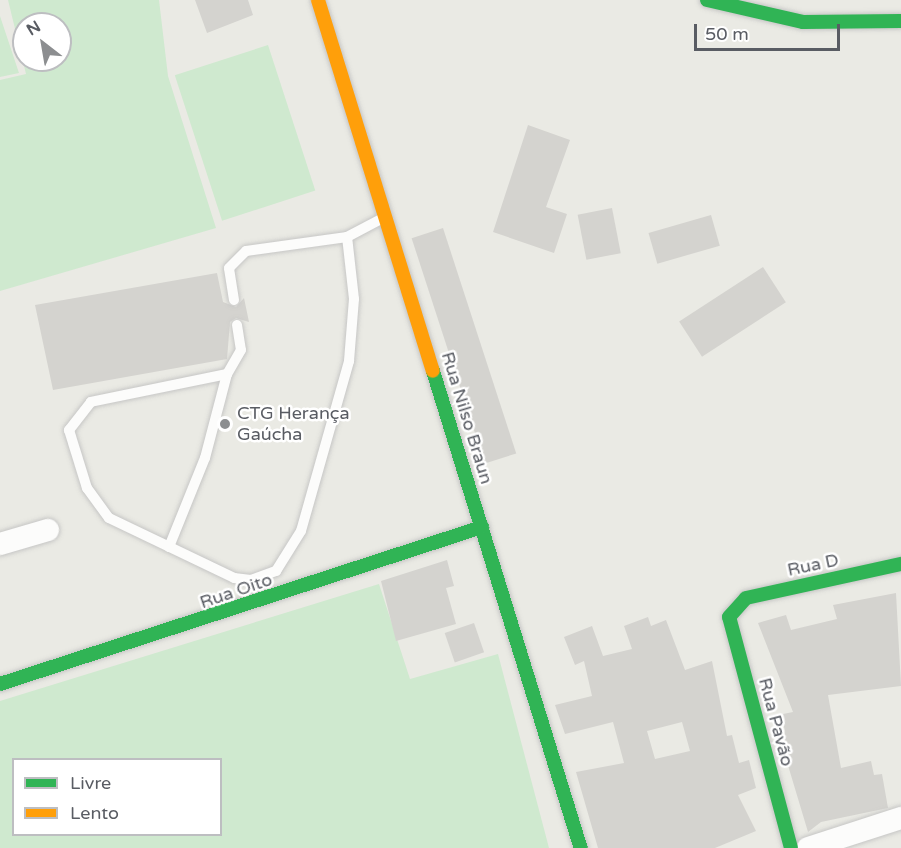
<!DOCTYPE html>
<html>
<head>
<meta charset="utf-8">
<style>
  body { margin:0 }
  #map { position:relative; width:901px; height:848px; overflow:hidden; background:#eaeae4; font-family:"Varela Round",sans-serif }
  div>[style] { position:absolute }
  .green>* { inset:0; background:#cfe9cf; transform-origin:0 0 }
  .building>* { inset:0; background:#d4d3cf; transform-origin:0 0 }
  .roads { filter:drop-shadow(0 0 2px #c6c6c5) drop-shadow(0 0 2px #c6c6c5) }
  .lane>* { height:10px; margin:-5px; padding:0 5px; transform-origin:5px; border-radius:5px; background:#fcfcfb }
  .street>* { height:22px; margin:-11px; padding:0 11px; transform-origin:11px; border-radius:11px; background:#fcfcfb }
  .fast>* { height:14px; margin:-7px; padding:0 7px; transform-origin:7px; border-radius:7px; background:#30b455 }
  .slow>* { height:14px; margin:-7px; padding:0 7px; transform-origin:7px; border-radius:7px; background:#ff9f0a }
  .dots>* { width:16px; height:16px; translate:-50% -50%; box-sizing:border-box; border:3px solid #fff; border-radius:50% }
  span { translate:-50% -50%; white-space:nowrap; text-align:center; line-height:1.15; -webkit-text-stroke:5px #fff; paint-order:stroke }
  .poi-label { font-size:18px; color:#595c63 }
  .left { translate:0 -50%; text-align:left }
  .street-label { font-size:18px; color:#595c63 }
  .legend { position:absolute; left:12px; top:758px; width:210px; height:78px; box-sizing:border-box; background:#fff; border:2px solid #bdbec1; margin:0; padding:8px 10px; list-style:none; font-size:18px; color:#595c63 }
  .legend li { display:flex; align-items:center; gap:12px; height:30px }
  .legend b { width:30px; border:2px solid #bdbec1 }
  .north { position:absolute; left:12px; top:12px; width:60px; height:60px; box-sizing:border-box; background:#fff; border:2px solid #bdbec1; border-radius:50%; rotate:329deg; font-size:16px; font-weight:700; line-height:24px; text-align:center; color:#595c63 }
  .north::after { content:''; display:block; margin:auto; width:21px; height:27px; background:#8c8e90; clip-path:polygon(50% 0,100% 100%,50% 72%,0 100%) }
  .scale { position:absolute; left:694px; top:24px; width:146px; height:27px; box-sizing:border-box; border:3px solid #595c63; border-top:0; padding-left:8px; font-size:18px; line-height:21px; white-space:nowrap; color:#595c63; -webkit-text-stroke:4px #fff; paint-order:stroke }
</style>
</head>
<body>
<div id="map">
  <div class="green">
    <i style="clip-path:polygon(evenodd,8px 0,159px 0,168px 76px,216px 228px,0 291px,0 80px,26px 74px,8px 0,24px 24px,60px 24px,60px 60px,24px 60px,24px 24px)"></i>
    <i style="clip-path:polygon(0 16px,19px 73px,0 77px)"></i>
    <i style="left:268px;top:45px;width:153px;height:98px;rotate:72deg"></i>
    <i style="clip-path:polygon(evenodd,379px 584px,410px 679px,498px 654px,549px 848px,0 848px,0 701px,379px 584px,14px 760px,220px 760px,220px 834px,14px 834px,14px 760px)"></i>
  </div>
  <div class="building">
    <i style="clip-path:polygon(195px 0,248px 0,253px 15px,207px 33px)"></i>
    <i style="clip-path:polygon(528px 125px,570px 140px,546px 207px,567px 214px,554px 253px,493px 232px)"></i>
    <i style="left:612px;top:208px;width:46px;height:35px;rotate:79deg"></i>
    <i style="left:711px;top:215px;width:32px;height:65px;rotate:74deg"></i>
    <i style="left:443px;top:228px;width:237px;height:33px;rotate:72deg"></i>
    <i style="left:763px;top:267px;width:42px;height:100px;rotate:57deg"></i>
    <i style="clip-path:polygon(217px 273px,223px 302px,236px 307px,244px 298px,249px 322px,236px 318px,230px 322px,227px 359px,53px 390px,35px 305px)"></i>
    <i style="clip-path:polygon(447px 560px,454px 586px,446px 588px,456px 624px,396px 641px,381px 581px)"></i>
    <i style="clip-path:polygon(896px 593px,901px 686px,828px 695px,841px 768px,871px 761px,874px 775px,882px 774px,888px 808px,821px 822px,808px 832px,787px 762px,783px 714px,793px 712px,758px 623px,786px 615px,791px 630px,837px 619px,833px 605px)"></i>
    <i style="clip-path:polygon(evenodd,648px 617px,651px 626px,666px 620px,685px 670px,712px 661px,727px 736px,732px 735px,739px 763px,749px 760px,756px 788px,738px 795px,756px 831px,715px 848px,598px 848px,576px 772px,624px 763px,613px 722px,565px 734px,555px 705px,592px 696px,584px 661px,575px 665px,564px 637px,592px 626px,603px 656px,632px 649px,624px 626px,648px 617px,682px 722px,690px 751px,655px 759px,647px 731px,682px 722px)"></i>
    <i style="left:474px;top:623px;width:31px;height:31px;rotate:71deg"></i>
  </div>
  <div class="roads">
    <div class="lane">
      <i style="left:234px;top:300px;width:32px;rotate:-99deg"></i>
      <i style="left:229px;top:268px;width:24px;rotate:-45deg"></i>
      <i style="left:246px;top:251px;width:102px;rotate:-7.9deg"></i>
      <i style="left:347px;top:237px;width:41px;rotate:-27.8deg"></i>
      <i style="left:237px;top:325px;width:25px;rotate:81deg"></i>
      <i style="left:241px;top:350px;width:28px;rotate:120deg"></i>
      <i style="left:227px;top:374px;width:139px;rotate:168.4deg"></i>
      <i style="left:91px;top:402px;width:36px;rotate:128deg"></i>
      <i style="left:69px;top:430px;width:61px;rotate:72.8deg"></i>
      <i style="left:87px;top:488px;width:37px;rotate:54deg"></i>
      <i style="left:109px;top:518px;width:139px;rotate:25.6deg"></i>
      <i style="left:234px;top:578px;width:17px;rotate:7deg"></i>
      <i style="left:251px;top:580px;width:27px;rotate:-20deg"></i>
      <i style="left:276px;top:571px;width:47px;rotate:-58deg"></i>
      <i style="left:301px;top:531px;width:177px;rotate:-74.2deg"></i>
      <i style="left:349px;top:361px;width:62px;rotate:-85.4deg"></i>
      <i style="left:354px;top:299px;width:62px;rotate:-96.4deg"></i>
      <i style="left:169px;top:547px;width:96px;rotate:-68deg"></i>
      <i style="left:205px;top:458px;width:87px;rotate:-75.3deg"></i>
    </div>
    <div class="street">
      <i style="left:0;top:544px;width:50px;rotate:-16.3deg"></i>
      <i style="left:808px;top:848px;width:98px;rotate:-17.9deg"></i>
    </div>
    <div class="fast">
      <i style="left:707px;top:0;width:98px;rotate:12.9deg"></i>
      <i style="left:803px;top:22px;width:98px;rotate:-0.6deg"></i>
      <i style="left:433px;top:371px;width:499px;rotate:72.8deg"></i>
      <i style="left:0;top:684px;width:507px;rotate:-18.04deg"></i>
      <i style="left:791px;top:848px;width:239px;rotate:-105deg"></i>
      <i style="left:729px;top:617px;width:25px;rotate:-48deg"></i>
      <i style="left:746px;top:598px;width:159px;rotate:-12.4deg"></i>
    </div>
    <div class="slow">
      <i style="left:318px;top:0;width:388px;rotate:72.8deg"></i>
    </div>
  </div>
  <div class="dots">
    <i style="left:225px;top:424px;background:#8c8e90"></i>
  </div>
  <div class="poi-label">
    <span class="left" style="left:237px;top:424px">CTG Herança<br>Gaúcha</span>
  </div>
  <div class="street-label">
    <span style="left:467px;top:418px;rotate:73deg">Rua Nilso Braun</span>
    <span style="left:813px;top:565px;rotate:-12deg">Rua D</span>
    <span style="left:236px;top:591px;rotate:-19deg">Rua Oito</span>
    <span style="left:776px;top:722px;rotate:75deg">Rua Pavão</span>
  </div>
  <ul class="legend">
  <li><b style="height:8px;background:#30b455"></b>Livre</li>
  <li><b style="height:8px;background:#ff9f0a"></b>Lento</li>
  </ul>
  <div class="north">N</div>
  <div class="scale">50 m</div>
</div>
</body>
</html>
